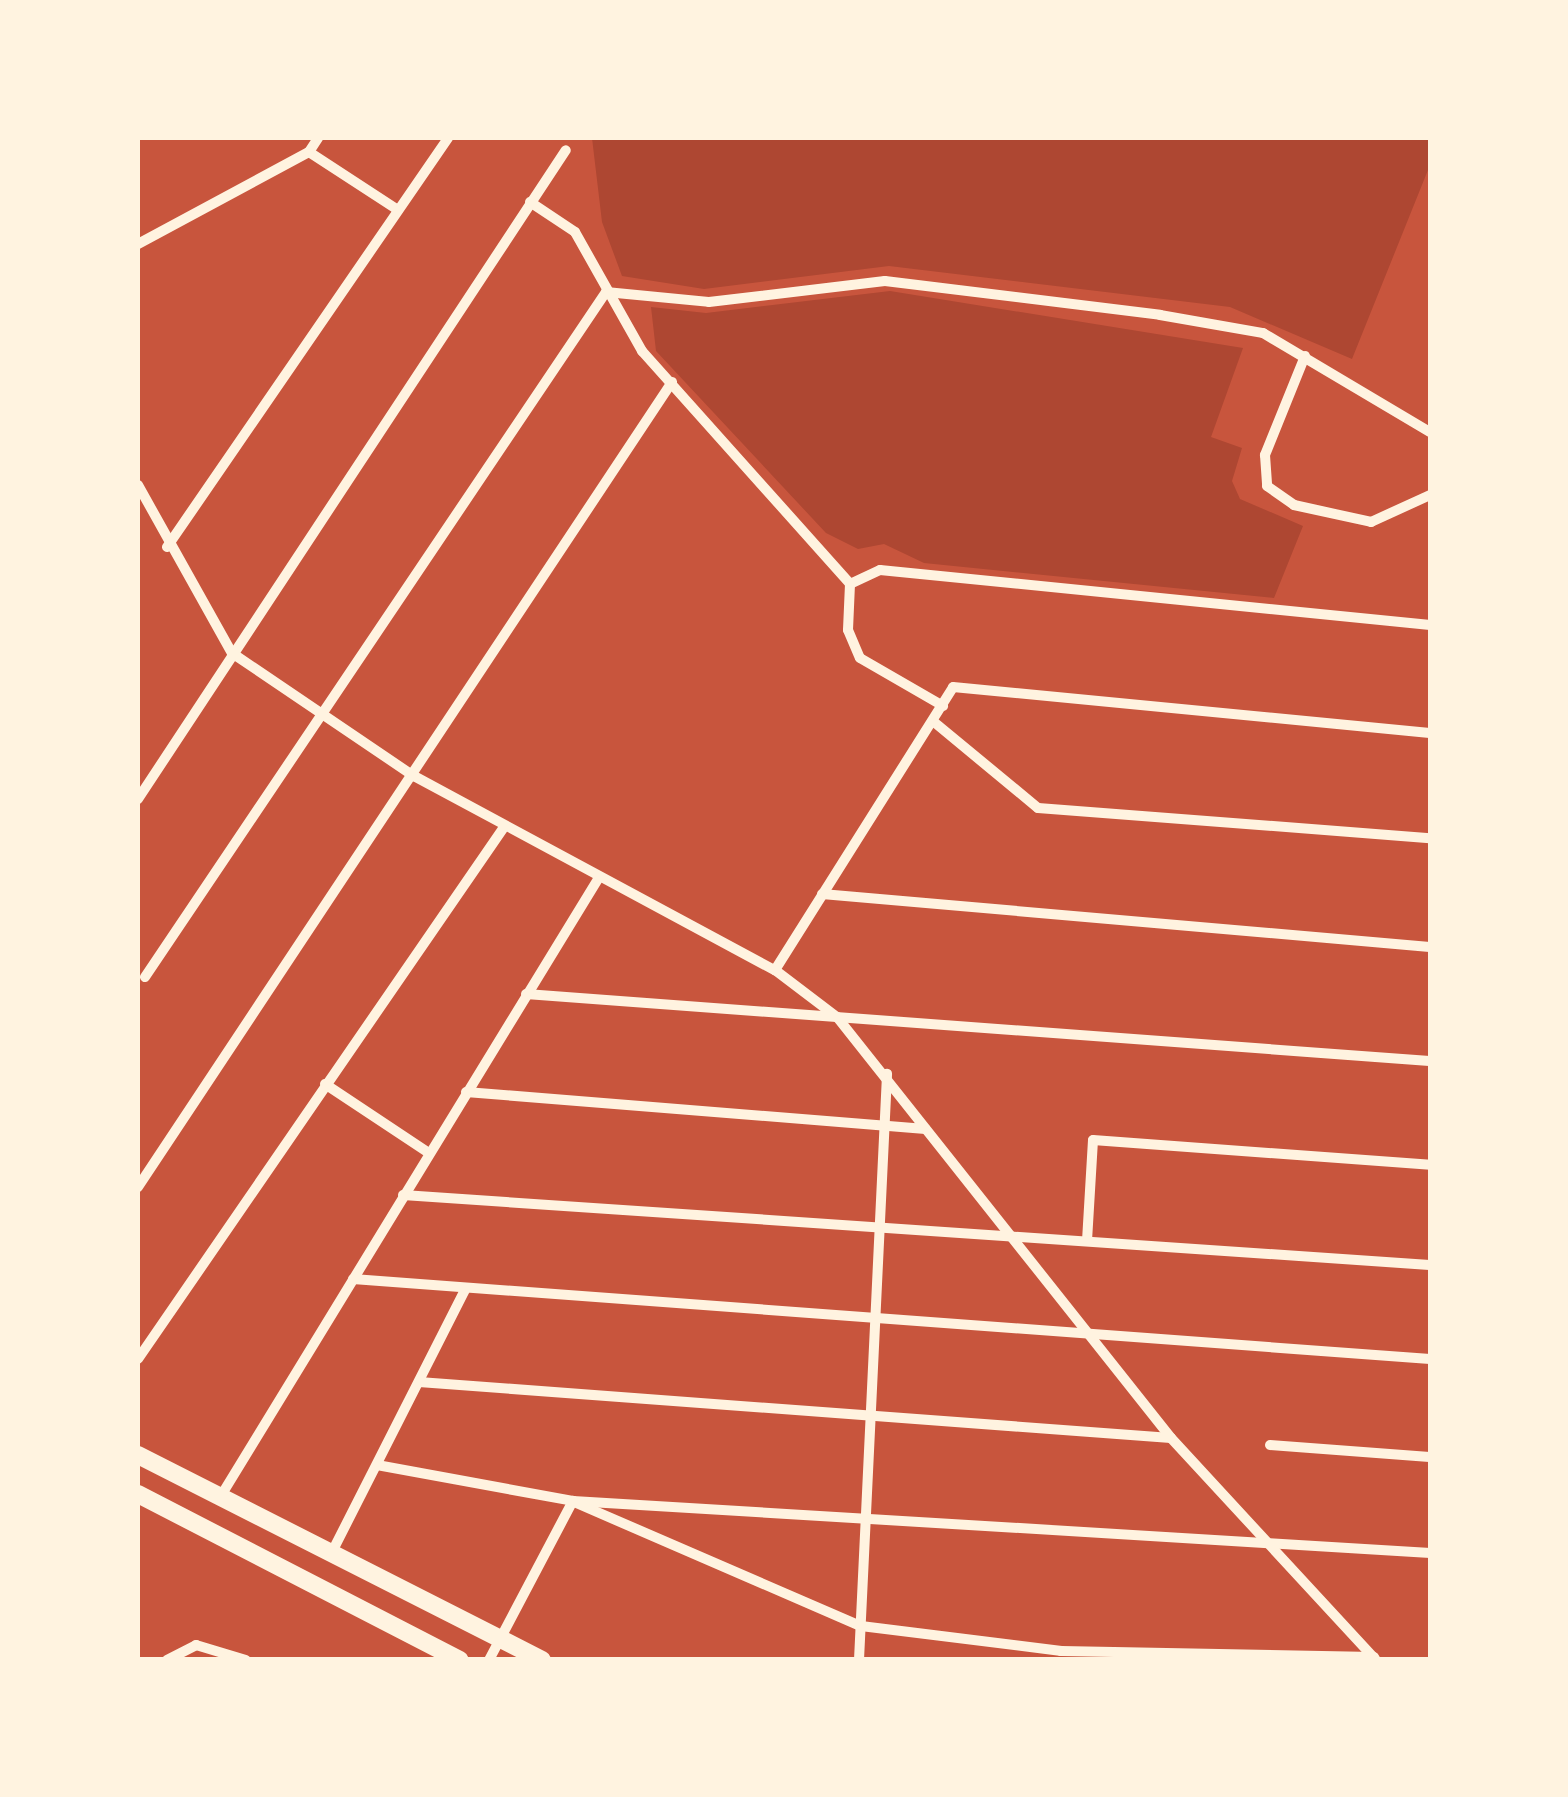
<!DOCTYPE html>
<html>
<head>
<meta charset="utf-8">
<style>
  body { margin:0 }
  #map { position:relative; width:1568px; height:1797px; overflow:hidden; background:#c8553d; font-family:Commissioner,sans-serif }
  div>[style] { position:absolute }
  .green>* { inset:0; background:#ae4732 }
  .minor>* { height:10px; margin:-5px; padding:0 5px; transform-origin:5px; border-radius:5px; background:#fff3e0 }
  .tertiary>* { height:18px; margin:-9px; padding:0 9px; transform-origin:9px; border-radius:9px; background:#fff3e0 }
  span { translate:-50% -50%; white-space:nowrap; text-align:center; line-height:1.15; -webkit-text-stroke:10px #fff3e0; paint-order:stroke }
  .frame { position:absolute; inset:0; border:140px solid #fff3e0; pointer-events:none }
</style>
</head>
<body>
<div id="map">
  <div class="green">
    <i style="clip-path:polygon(592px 138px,1430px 138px,1430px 165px,1352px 359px,1230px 307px,889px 266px,704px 289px,622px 276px,602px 222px)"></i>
    <i style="clip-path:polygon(890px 291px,1243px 348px,1211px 437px,1242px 448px,1232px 481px,1240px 499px,1303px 526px,1274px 598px,924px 563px,884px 544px,858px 549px,826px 533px,656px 351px,651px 307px,706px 313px)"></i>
  </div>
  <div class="minor">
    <i style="left:309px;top:152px;width:106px;rotate:33.1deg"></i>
    <i style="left:530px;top:202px;width:54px;rotate:33.7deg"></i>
    <i style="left:575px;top:232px;width:137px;rotate:60.6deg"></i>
    <i style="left:642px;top:351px;width:312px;rotate:48.2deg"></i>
    <i style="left:850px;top:584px;width:46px;rotate:92.5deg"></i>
    <i style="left:848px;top:630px;width:30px;rotate:67deg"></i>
    <i style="left:860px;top:658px;width:96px;rotate:30deg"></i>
    <i style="left:138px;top:244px;width:194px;rotate:-28.3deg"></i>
    <i style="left:309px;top:152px;width:17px;rotate:-57deg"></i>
    <i style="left:1305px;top:356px;width:107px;rotate:112deg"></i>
    <i style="left:1265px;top:455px;width:31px;rotate:86deg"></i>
    <i style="left:1267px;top:486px;width:33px;rotate:35deg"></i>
    <i style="left:1294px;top:505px;width:79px;rotate:12.4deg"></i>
    <i style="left:1371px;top:522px;width:65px;rotate:-24.6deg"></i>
    <i style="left:138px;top:485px;width:193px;rotate:60.8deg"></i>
    <i style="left:232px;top:653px;width:220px;rotate:34.1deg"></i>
    <i style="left:414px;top:776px;width:410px;rotate:28.3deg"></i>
    <i style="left:775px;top:970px;width:78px;rotate:37.2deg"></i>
    <i style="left:837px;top:1017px;width:537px;rotate:51.57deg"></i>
    <i style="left:1171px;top:1438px;width:302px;rotate:47.3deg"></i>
    <i style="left:167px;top:547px;width:496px;rotate:-55.5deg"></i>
    <i style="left:850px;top:584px;width:33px;rotate:-25deg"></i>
    <i style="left:880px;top:570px;width:553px;rotate:5.71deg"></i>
    <i style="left:934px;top:722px;width:135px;rotate:39.6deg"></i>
    <i style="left:1038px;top:808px;width:393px;rotate:4.4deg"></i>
    <i style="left:138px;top:799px;width:777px;rotate:-56.6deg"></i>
    <i style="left:822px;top:894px;width:610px;rotate:4.98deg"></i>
    <i style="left:775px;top:970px;width:334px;rotate:-57.8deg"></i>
    <i style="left:953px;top:687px;width:479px;rotate:5.5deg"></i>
    <i style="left:145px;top:977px;width:826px;rotate:-56.06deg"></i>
    <i style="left:606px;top:292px;width:103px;rotate:5.5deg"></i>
    <i style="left:709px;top:302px;width:177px;rotate:-6.8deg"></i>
    <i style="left:885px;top:281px;width:277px;rotate:7deg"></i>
    <i style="left:1160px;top:315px;width:105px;rotate:9.9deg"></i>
    <i style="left:1263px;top:333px;width:194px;rotate:30.7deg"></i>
    <i style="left:526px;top:994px;width:906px;rotate:4.24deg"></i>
    <i style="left:325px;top:1084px;width:125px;rotate:33.6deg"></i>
    <i style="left:466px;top:1092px;width:461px;rotate:4.6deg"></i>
    <i style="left:138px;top:1187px;width:966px;rotate:-56.44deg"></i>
    <i style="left:403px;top:1195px;width:1029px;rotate:3.9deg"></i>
    <i style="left:1087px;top:1241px;width:101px;rotate:-86.6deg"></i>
    <i style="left:1093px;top:1140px;width:338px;rotate:4.2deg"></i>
    <i style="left:353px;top:1279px;width:1080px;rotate:4.25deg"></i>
    <i style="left:138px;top:1359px;width:646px;rotate:-55.47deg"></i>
    <i style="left:419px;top:1382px;width:754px;rotate:4.26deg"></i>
    <i style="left:1270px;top:1445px;width:160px;rotate:4.3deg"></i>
    <i style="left:377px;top:1465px;width:199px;rotate:10.4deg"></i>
    <i style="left:573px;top:1501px;width:859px;rotate:3.47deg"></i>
    <i style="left:219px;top:1499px;width:727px;rotate:-58.56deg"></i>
    <i style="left:574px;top:1502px;width:313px;rotate:23.4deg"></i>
    <i style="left:861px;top:1626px;width:202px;rotate:7.1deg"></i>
    <i style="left:1061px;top:1651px;width:313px;rotate:1.1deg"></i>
    <i style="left:331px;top:1554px;width:298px;rotate:-63.1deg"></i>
    <i style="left:167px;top:1660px;width:33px;rotate:-27deg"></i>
    <i style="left:196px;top:1645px;width:52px;rotate:16.7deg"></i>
    <i style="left:489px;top:1660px;width:180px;rotate:-62.2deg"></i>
    <i style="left:859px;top:1660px;width:587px;rotate:-87.26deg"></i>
  </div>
  <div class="tertiary">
    <i style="left:138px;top:1455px;width:453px;rotate:26.9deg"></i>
    <i style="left:138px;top:1494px;width:362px;rotate:27.3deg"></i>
  </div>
  <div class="frame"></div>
</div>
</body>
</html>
